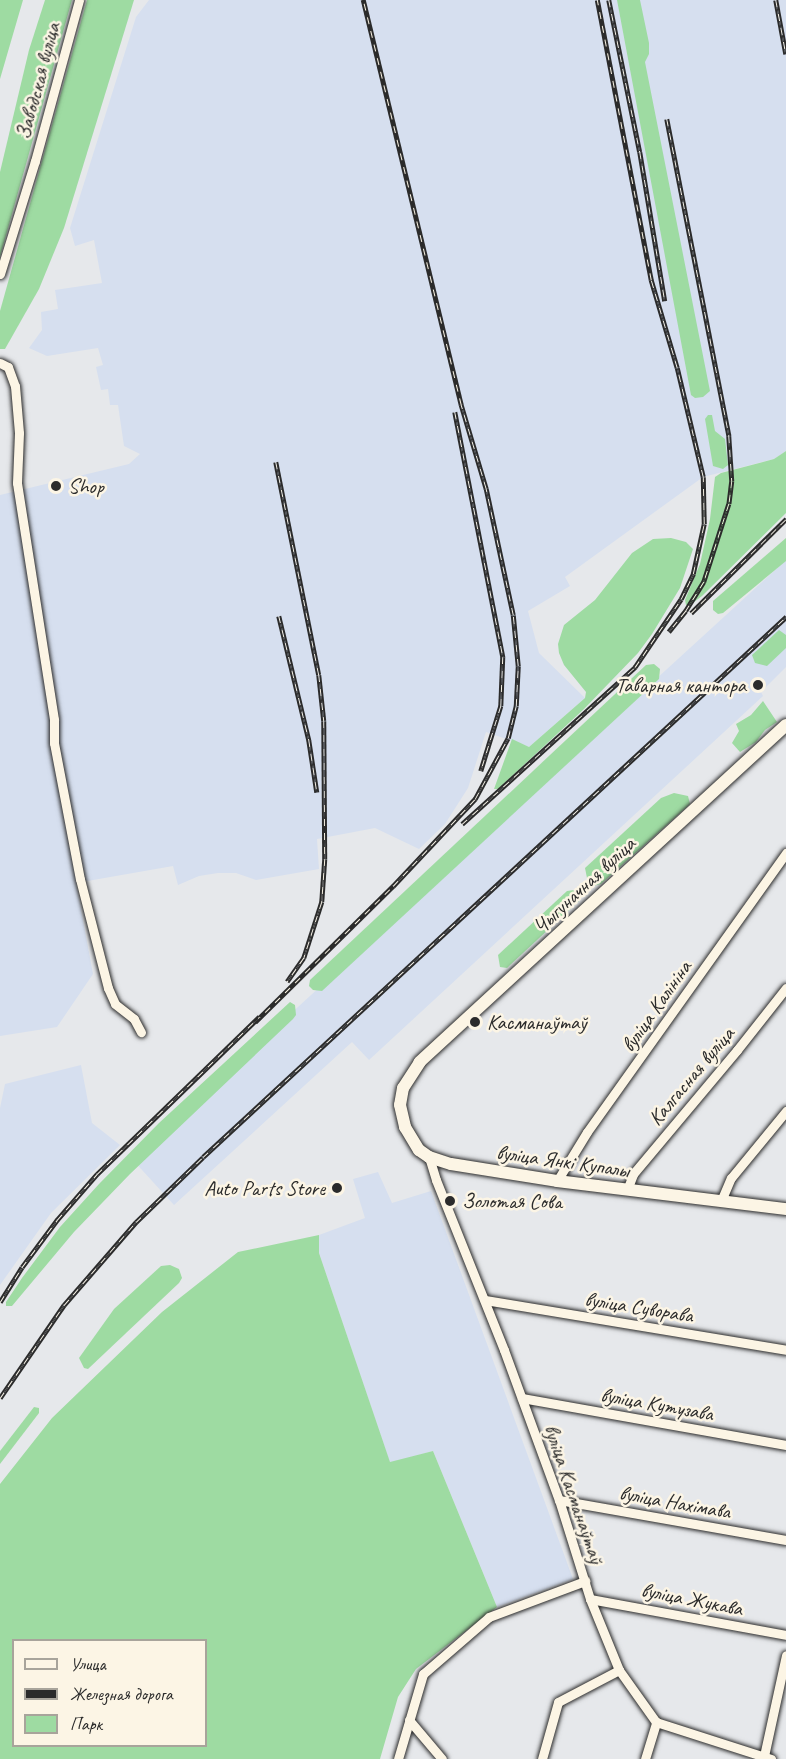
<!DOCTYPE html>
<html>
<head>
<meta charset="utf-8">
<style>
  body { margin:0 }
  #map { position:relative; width:786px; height:1759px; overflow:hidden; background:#e6e8eb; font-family:Caveat,sans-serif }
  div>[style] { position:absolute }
  .built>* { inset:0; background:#d6dfef }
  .green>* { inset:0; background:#9edba2 }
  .roads { filter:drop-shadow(0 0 2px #2b2b2b) drop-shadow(0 0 2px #2b2b2b) }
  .minor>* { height:9px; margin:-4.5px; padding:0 4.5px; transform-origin:4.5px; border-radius:4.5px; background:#fcf5e5 }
  .tertiary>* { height:12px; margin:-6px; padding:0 6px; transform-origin:6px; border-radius:6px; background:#fcf5e5 }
  .rail>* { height:4.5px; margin-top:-2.25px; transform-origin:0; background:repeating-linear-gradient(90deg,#fcf5e5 0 7px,#2b2b2b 0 14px); box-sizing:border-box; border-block:2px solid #2b2b2b }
  .dots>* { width:16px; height:16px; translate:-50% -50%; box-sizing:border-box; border:3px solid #fcf5e5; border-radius:50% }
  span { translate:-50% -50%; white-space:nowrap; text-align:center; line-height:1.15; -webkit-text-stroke:5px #fcf5e5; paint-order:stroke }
  .street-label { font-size:21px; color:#2b2b2b }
  .poi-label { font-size:21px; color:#2b2b2b }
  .left { translate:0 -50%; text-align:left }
  .right { translate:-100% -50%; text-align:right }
  .legend { position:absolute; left:12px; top:1639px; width:195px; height:108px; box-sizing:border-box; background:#fcf5e5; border:2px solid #a8a49b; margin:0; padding:8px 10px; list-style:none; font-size:18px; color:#2b2b2b }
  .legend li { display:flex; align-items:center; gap:12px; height:30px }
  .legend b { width:30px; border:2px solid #a8a49b }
</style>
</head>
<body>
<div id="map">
  <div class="built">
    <i style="clip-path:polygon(149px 0,786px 0,786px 451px,774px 459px,703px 477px,565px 577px,570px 586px,528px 611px,539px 653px,585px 698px,529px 747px,486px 732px,468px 788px,445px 824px,419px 849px,375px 828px,317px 839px,319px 869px,256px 880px,236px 873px,218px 873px,199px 876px,178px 885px,173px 866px,76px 883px,93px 974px,57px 1027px,0 1036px,0 495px,129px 464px,140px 454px,124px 446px,118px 405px,110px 405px,108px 389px,101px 390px,96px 367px,103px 365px,98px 348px,47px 356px,29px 348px,42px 330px,41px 312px,58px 309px,55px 290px,102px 283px,94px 240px,75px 246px,70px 228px,136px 17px)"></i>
    <i style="clip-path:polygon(786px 560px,786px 667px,761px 692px,763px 696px,369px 1060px,352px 1042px,174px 1205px,132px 1159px)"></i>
    <i style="clip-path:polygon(81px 1065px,92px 1123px,120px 1145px,51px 1213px,0 1285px,0 1108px,5px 1084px)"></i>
    <i style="clip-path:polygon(378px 1172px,392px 1203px,431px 1191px,573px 1579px,497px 1607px,433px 1451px,390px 1463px,319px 1253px,319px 1235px,365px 1218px,353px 1179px)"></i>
  </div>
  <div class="green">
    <i style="clip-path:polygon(0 0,23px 0,0 79px)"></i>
    <i style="clip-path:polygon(45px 0,72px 0,0 257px,0 172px,29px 50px)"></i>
    <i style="clip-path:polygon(87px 0,134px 0,64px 228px,39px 289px,5px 349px,0 349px,0 311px)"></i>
    <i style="clip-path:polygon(617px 0,640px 0,649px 43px,649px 54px,645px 62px,710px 391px,703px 397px,695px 398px,691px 395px)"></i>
    <i style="clip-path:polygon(708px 415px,712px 415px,715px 431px,725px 439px,728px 465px,723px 469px,713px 466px,705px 419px)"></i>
    <i style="clip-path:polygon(786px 451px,786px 513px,702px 596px,690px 605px,686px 605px,685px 600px,700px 564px,710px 519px,715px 477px,721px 473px,774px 459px)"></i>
    <i style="clip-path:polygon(671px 538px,686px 542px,693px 549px,680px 588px,652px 634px,638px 653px,584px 709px,498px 789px,494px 789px,512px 739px,529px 747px,585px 698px,586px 692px,564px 665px,559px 653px,558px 644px,564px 625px,595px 600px,632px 553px,653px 539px)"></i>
    <i style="clip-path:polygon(786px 538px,786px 561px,723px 613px,718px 614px,713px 610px,713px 601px)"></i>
    <i style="clip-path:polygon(779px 630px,786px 635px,786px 648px,767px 666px,755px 663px,752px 655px)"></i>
    <i style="clip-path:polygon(654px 664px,660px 669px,659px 679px,322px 991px,313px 990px,309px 986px,310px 980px,646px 665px)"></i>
    <i style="clip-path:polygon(763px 701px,777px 722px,765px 730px,756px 742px,740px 752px,732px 743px,739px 731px,736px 724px,751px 715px)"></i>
    <i style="clip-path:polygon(674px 793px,688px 796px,690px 804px,601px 884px,593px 886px,588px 883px,585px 868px,661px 798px)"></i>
    <i style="clip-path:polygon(574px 890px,579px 901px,507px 968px,500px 967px,498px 955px,567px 891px)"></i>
    <i style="clip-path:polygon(290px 1002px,295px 1005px,296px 1015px,293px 1019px,130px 1174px,74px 1232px,12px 1306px,6px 1306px,6px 1302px,22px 1278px,60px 1227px,99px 1184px,159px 1123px)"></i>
    <i style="clip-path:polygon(evenodd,319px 1235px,319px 1253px,390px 1462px,433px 1451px,497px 1607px,416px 1669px,398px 1697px,380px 1759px,0 1759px,0 1484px,52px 1418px,162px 1312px,238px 1252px,319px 1235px,14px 1640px,206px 1640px,206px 1746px,14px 1746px,14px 1640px)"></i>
    <i style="clip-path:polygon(170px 1265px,179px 1269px,182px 1278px,179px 1283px,88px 1369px,84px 1368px,79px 1358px,114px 1309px,161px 1266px)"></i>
    <i style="clip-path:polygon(34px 1407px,39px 1408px,39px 1413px,0 1464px,0 1451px)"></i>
  </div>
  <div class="roads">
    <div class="minor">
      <i style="left:0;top:274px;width:118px;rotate:-72.8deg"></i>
      <i style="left:35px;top:161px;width:167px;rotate:-74.7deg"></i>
      <i style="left:0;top:363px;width:9px;rotate:27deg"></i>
      <i style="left:8px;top:367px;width:20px;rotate:70deg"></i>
      <i style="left:15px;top:386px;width:47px;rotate:85.1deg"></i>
      <i style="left:19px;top:433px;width:50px;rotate:92.3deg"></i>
      <i style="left:17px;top:483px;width:240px;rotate:81.1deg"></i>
      <i style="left:54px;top:720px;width:23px;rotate:90deg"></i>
      <i style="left:54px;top:743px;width:138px;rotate:79.2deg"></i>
      <i style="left:80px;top:879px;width:113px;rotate:75.6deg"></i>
      <i style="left:108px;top:988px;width:17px;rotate:66deg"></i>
      <i style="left:115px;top:1004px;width:24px;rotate:38deg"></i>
      <i style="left:134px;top:1019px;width:15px;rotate:62deg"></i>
      <i style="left:429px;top:1157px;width:24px;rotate:73deg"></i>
      <i style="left:436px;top:1180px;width:183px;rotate:68.2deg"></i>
      <i style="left:504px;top:1350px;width:160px;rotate:69.9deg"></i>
      <i style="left:559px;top:1500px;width:104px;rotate:72.6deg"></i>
      <i style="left:590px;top:1599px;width:77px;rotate:67.8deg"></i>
      <i style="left:619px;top:1670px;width:64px;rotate:54.6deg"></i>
      <i style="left:656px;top:1722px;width:121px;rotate:17.8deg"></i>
      <i style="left:557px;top:1181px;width:57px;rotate:-58.5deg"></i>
      <i style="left:587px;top:1132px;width:343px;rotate:-54.5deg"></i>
      <i style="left:627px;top:1190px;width:17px;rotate:-69deg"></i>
      <i style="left:633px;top:1174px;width:162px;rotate:-50deg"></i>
      <i style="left:737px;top:1050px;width:79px;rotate:-51.7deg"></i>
      <i style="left:721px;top:1201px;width:25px;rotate:-67deg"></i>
      <i style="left:731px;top:1178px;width:87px;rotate:-50.6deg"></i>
      <i style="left:485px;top:1300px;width:305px;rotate:9.4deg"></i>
      <i style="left:522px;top:1398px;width:268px;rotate:10.1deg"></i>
      <i style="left:559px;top:1500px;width:230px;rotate:10deg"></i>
      <i style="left:590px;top:1599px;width:199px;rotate:10.4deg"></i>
      <i style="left:409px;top:1720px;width:51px;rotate:49.8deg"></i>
      <i style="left:764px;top:1756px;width:103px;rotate:-77.7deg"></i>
      <i style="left:398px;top:1759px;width:89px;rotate:-73.6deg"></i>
      <i style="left:423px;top:1674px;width:87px;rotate:-40.8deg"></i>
      <i style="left:489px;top:1617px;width:103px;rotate:-20.6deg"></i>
      <i style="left:542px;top:1759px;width:59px;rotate:-74.3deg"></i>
      <i style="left:558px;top:1702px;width:69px;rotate:-27.7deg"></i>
      <i style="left:645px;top:1759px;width:39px;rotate:-73deg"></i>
    </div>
    <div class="tertiary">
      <i style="left:786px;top:725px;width:498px;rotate:137.4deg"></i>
      <i style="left:420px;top:1062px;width:31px;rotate:123deg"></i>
      <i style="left:403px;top:1088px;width:17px;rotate:100deg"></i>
      <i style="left:400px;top:1105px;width:23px;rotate:77deg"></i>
      <i style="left:405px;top:1127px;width:27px;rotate:59deg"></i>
      <i style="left:419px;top:1150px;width:12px;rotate:35deg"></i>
      <i style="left:429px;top:1157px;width:23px;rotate:18deg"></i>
      <i style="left:451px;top:1164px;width:107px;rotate:9.1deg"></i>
      <i style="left:557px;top:1181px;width:231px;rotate:7deg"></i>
    </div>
  </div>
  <div class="rail">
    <i style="left:609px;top:0;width:155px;rotate:78.5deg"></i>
    <i style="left:640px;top:152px;width:151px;rotate:80.5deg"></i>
    <i style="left:776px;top:0;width:55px;rotate:79.5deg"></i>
    <i style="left:667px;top:119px;width:323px;rotate:78.9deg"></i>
    <i style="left:729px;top:436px;width:45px;rotate:86.2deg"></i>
    <i style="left:732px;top:481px;width:23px;rotate:97deg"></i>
    <i style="left:729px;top:504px;width:82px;rotate:107.8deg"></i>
    <i style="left:704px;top:582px;width:34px;rotate:122deg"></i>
    <i style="left:686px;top:611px;width:27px;rotate:129deg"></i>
    <i style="left:455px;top:412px;width:250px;rotate:78.9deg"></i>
    <i style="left:503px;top:657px;width:49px;rotate:92.3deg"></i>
    <i style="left:501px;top:706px;width:68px;rotate:107.1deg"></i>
    <i style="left:276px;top:462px;width:217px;rotate:78.6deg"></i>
    <i style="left:319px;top:675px;width:46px;rotate:83.8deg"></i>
    <i style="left:324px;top:721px;width:138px;rotate:89.6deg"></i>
    <i style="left:325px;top:859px;width:43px;rotate:94deg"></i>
    <i style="left:322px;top:902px;width:59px;rotate:107.8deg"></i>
    <i style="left:304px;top:958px;width:29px;rotate:125deg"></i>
    <i style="left:691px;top:613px;width:134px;rotate:-44.7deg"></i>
    <i style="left:279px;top:616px;width:128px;rotate:76.4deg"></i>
    <i style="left:309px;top:740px;width:53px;rotate:81.3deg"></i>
    <i style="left:462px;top:824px;width:234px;rotate:-42.2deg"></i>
    <i style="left:635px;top:667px;width:82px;rotate:-55.9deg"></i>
    <i style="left:681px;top:599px;width:28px;rotate:-64deg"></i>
    <i style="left:693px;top:574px;width:51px;rotate:-77.6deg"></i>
    <i style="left:704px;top:524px;width:47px;rotate:-91.2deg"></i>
    <i style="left:703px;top:477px;width:112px;rotate:-103.4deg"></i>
    <i style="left:677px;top:368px;width:92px;rotate:-106.5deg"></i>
    <i style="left:651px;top:280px;width:285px;rotate:-100.9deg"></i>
    <i style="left:255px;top:1022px;width:194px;rotate:-44.6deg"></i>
    <i style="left:393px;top:886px;width:120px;rotate:-46.7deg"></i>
    <i style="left:475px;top:799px;width:69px;rotate:-61.6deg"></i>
    <i style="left:508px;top:738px;width:33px;rotate:-76deg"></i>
    <i style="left:516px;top:706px;width:40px;rotate:-87.1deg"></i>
    <i style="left:518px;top:666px;width:51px;rotate:-95.6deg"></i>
    <i style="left:513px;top:615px;width:129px;rotate:-102.1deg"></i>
    <i style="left:486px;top:489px;width:88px;rotate:-106.6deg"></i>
    <i style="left:461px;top:405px;width:417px;rotate:-103.6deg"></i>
    <i style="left:0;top:1302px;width:41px;rotate:-57.8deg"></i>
    <i style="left:22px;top:1267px;width:59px;rotate:-53.3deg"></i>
    <i style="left:57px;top:1220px;width:61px;rotate:-49deg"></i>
    <i style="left:97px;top:1174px;width:226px;rotate:-44.1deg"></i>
    <i style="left:0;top:1398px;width:113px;rotate:-55.5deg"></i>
    <i style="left:64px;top:1305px;width:110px;rotate:-49.1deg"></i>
    <i style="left:136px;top:1222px;width:93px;rotate:-44.1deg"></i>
    <i style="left:203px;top:1157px;width:795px;rotate:-42.81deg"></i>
  </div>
  <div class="dots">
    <i style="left:56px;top:486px;background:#2b2b2b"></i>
    <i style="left:758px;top:685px;background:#2b2b2b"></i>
    <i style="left:475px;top:1022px;background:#2b2b2b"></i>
    <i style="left:337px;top:1188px;background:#2b2b2b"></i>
    <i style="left:450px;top:1201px;background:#2b2b2b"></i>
  </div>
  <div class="street-label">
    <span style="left:38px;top:81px;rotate:-75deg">Заводская вуліца</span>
    <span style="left:584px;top:885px;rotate:-43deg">Чыгуначная вуліца</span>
    <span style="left:656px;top:1006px;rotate:-55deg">вуліца Калініна</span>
    <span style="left:691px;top:1076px;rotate:-50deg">Калгасная вуліца</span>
    <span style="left:563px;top:1161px;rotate:8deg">вуліца Янкі Купалы</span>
    <span style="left:639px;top:1307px;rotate:9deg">вуліца Суворава</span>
    <span style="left:657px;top:1404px;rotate:10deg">вуліца Кутузава</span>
    <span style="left:574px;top:1494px;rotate:71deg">вуліца Касманаўтаў</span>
    <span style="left:675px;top:1502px;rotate:10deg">вуліца Нахімава</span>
    <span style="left:692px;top:1599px;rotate:11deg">вуліца Жукава</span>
  </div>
  <div class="poi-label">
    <span class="left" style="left:68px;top:486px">Shop</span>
    <span class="right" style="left:746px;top:685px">Таварная кантора</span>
    <span class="left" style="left:487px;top:1022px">Касманаўтаў</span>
    <span class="right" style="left:325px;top:1188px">Auto Parts Store</span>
    <span class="left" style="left:462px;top:1201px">Золотая Сова</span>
  </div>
  <ul class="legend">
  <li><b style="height:8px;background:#fcf5e5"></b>Улица</li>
  <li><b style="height:8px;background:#2b2b2b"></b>Железная дорога</li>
  <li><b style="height:16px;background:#9edba2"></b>Парк</li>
  </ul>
</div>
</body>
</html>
